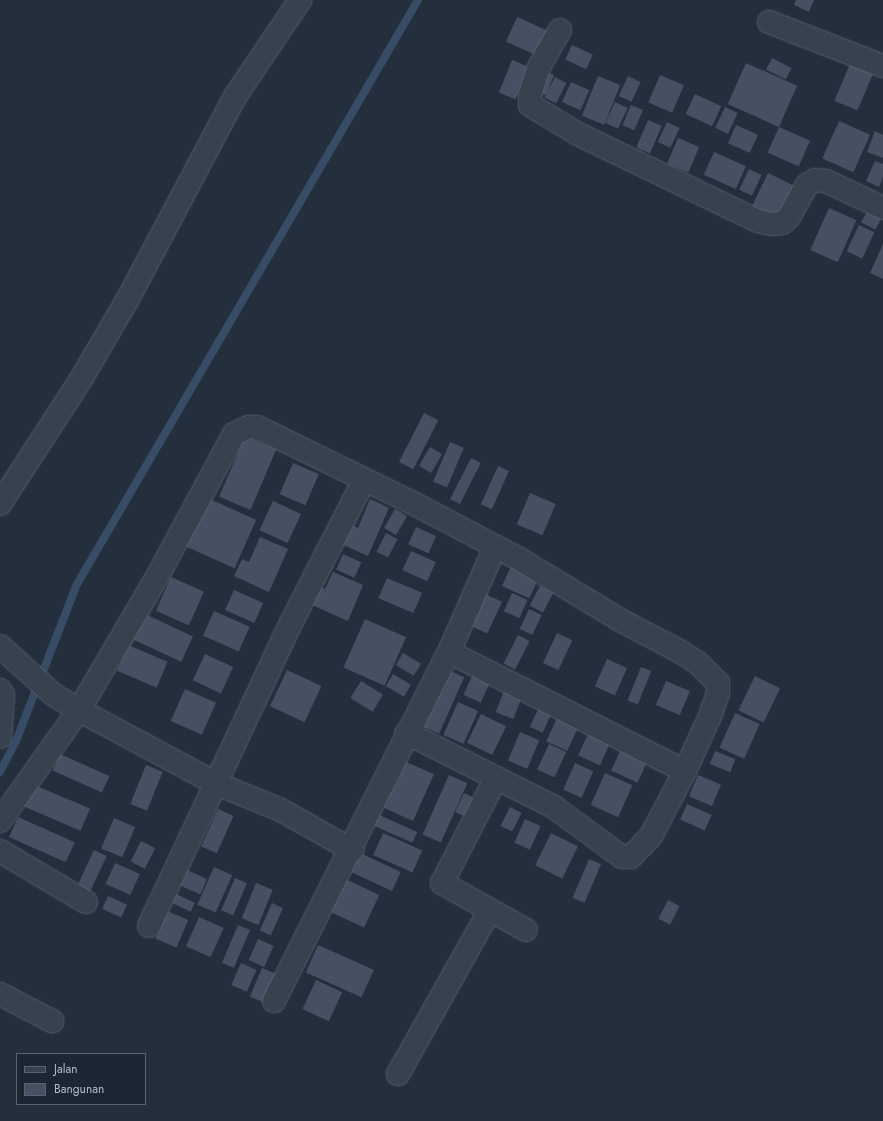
<!DOCTYPE html>
<html>
<head>
<meta charset="utf-8">
<style>
  body { margin:0 }
  #map { position:relative; width:883px; height:1121px; overflow:hidden; background:#242f3e; font-family:Jost,sans-serif }
  div>[style] { position:absolute }
  .stream>* { height:8px; margin:-4px; padding:0 4px; transform-origin:4px; border-radius:4px; background:#394c67 }
  .building>* { inset:0; background:#455162; transform-origin:0 0 }
  .roads { filter:drop-shadow(0 0 1px #565f6c) drop-shadow(0 0 1px #565f6c) }
  .minor>* { height:22px; margin:-11px; padding:0 11px; transform-origin:11px; border-radius:11px; background:#38414e }
  span { translate:-50% -50%; white-space:nowrap; text-align:center; line-height:1.15; -webkit-text-stroke:3px #1d2633; paint-order:stroke }
  .legend { position:absolute; left:16px; top:1053px; width:130px; height:52px; box-sizing:border-box; background:#1d2633; border:1px solid #59626f; margin:0; padding:5px 7px; list-style:none; font-size:12px; color:#b4bcc9 }
  .legend li { display:flex; align-items:center; gap:8px; height:20px }
  .legend b { width:20px; border:1px solid #59626f }
</style>
</head>
<body>
<div id="map">
  <div class="stream">
    <i style="left:0;top:772px;width:35px;rotate:-63deg"></i>
    <i style="left:16px;top:741px;width:166px;rotate:-68.8deg"></i>
    <i style="left:76px;top:586px;width:678px;rotate:-59.73deg"></i>
  </div>
  <div class="building">
    <i style="clip-path:polygon(796px 0,814px 0,809px 12px,794px 5px)"></i>
    <i style="left:517px;top:17px;width:36px;height:27px;rotate:24deg"></i>
    <i style="left:572px;top:45px;width:23px;height:16px;rotate:25deg"></i>
    <i style="left:772px;top:58px;width:22px;height:13px;rotate:27deg"></i>
    <i style="left:512px;top:60px;width:18px;height:35px;rotate:22deg"></i>
    <i style="left:746px;top:63px;width:56px;height:45px;rotate:24deg"></i>
    <i style="left:850px;top:64px;width:25px;height:40px;rotate:23deg"></i>
    <i style="left:541px;top:70px;width:14px;height:22px;rotate:21deg"></i>
    <i style="left:660px;top:75px;width:26px;height:30px;rotate:23deg"></i>
    <i style="left:598px;top:76px;width:24px;height:43px;rotate:22deg"></i>
    <i style="left:628px;top:76px;width:14px;height:22px;rotate:25deg"></i>
    <i style="left:555px;top:77px;width:13px;height:23px;rotate:27deg"></i>
    <i style="left:571px;top:82px;width:20px;height:22px;rotate:24deg"></i>
    <i style="left:695px;top:94px;width:29px;height:22px;rotate:25deg"></i>
    <i style="left:615px;top:102px;width:14px;height:23px;rotate:25deg"></i>
    <i style="left:631px;top:105px;width:13px;height:22px;rotate:23deg"></i>
    <i style="left:725px;top:107px;width:14px;height:23px;rotate:25deg"></i>
    <i style="left:648px;top:120px;width:15px;height:30px;rotate:23deg"></i>
    <i style="left:839px;top:121px;width:34px;height:41px;rotate:24deg"></i>
    <i style="left:667px;top:122px;width:14px;height:22px;rotate:25deg"></i>
    <i style="left:736px;top:125px;width:24px;height:20px;rotate:24deg"></i>
    <i style="left:779px;top:127px;width:34px;height:28px;rotate:24deg"></i>
    <i style="clip-path:polygon(875px 131px,883px 135px,883px 158px,867px 152px)"></i>
    <i style="left:678px;top:138px;width:23px;height:28px;rotate:23deg"></i>
    <i style="left:714px;top:152px;width:35px;height:25px;rotate:24deg"></i>
    <i style="clip-path:polygon(875px 161px,883px 164px,883px 177px,879px 187px,866px 181px)"></i>
    <i style="left:749px;top:169px;width:14px;height:23px;rotate:25deg"></i>
    <i style="left:768px;top:173px;width:30px;height:38px;rotate:26deg"></i>
    <i style="left:829px;top:208px;width:30px;height:46px;rotate:24deg"></i>
    <i style="left:868px;top:209px;width:16px;height:15px;rotate:27deg"></i>
    <i style="left:859px;top:225px;width:17px;height:29px;rotate:25deg"></i>
    <i style="clip-path:polygon(883px 244px,883px 279px,870px 273px)"></i>
    <i style="left:424px;top:413px;width:16px;height:55px;rotate:27deg"></i>
    <i style="left:245px;top:436px;width:34px;height:66px;rotate:23deg"></i>
    <i style="left:450px;top:442px;width:15px;height:43px;rotate:23deg"></i>
    <i style="left:430px;top:447px;width:14px;height:22px;rotate:30deg"></i>
    <i style="left:471px;top:458px;width:11px;height:46px;rotate:27deg"></i>
    <i style="left:293px;top:463px;width:28px;height:34px;rotate:23deg"></i>
    <i style="left:498px;top:466px;width:12px;height:42px;rotate:24deg"></i>
    <i style="left:530px;top:493px;width:28px;height:34px;rotate:23deg"></i>
    <i style="left:205px;top:497px;width:56px;height:53px;rotate:24deg"></i>
    <i style="clip-path:polygon(370px 499px,389px 508px,368px 556px,341px 544px,350px 524px,358px 528px)"></i>
    <i style="left:273px;top:501px;width:31px;height:32px;rotate:25deg"></i>
    <i style="left:395px;top:509px;width:14px;height:22px;rotate:30deg"></i>
    <i style="left:416px;top:527px;width:22px;height:19px;rotate:24deg"></i>
    <i style="left:386px;top:533px;width:13px;height:21px;rotate:27deg"></i>
    <i style="clip-path:polygon(260px 537px,288px 549px,269px 592px,234px 576px,242px 559px,249px 562px)"></i>
    <i style="left:411px;top:551px;width:27px;height:21px;rotate:24deg"></i>
    <i style="left:343px;top:554px;width:20px;height:17px;rotate:24deg"></i>
    <i style="left:511px;top:566px;width:30px;height:22px;rotate:24deg"></i>
    <i style="clip-path:polygon(333px 572px,363px 585px,348px 621px,312px 605px,320px 587px,325px 589px)"></i>
    <i style="left:171px;top:577px;width:36px;height:37px;rotate:24deg"></i>
    <i style="left:387px;top:578px;width:38px;height:22px;rotate:23deg"></i>
    <i style="left:540px;top:586px;width:15px;height:22px;rotate:28deg"></i>
    <i style="left:234px;top:590px;width:32px;height:22px;rotate:24deg"></i>
    <i style="left:483px;top:593px;width:21px;height:35px;rotate:25deg"></i>
    <i style="left:512px;top:593px;width:17px;height:20px;rotate:24deg"></i>
    <i style="left:529px;top:609px;width:14px;height:22px;rotate:25deg"></i>
    <i style="left:214px;top:611px;width:39px;height:27px;rotate:24deg"></i>
    <i style="left:145px;top:614px;width:53px;height:28px;rotate:25deg"></i>
    <i style="left:365px;top:619px;width:45px;height:53px;rotate:24deg"></i>
    <i style="left:557px;top:633px;width:17px;height:33px;rotate:25deg"></i>
    <i style="left:518px;top:635px;width:13px;height:32px;rotate:27deg"></i>
    <i style="left:128px;top:645px;width:43px;height:28px;rotate:23deg"></i>
    <i style="left:403px;top:653px;width:21px;height:14px;rotate:31deg"></i>
    <i style="left:205px;top:654px;width:31px;height:29px;rotate:25deg"></i>
    <i style="left:607px;top:659px;width:22px;height:30px;rotate:24deg"></i>
    <i style="left:641px;top:667px;width:11px;height:36px;rotate:22deg"></i>
    <i style="left:446px;top:669px;width:20px;height:62px;rotate:24deg"></i>
    <i style="left:287px;top:670px;width:38px;height:40px;rotate:25deg"></i>
    <i style="left:474px;top:672px;width:19px;height:25px;rotate:25deg"></i>
    <i style="left:393px;top:674px;width:21px;height:14px;rotate:31deg"></i>
    <i style="left:755px;top:676px;width:28px;height:38px;rotate:26deg"></i>
    <i style="left:361px;top:681px;width:26px;height:20px;rotate:32deg"></i>
    <i style="left:666px;top:681px;width:26px;height:26px;rotate:23deg"></i>
    <i style="left:505px;top:688px;width:19px;height:26px;rotate:21deg"></i>
    <i style="left:185px;top:689px;width:34px;height:35px;rotate:24deg"></i>
    <i style="left:458px;top:702px;width:22px;height:36px;rotate:24deg"></i>
    <i style="left:540px;top:705px;width:14px;height:24px;rotate:25deg"></i>
    <i style="left:735px;top:713px;width:27px;height:38px;rotate:24deg"></i>
    <i style="left:481px;top:714px;width:28px;height:32px;rotate:26deg"></i>
    <i style="left:559px;top:714px;width:23px;height:30px;rotate:25deg"></i>
    <i style="left:590px;top:729px;width:24px;height:29px;rotate:24deg"></i>
    <i style="left:520px;top:732px;width:21px;height:31px;rotate:23deg"></i>
    <i style="left:549px;top:744px;width:19px;height:28px;rotate:25deg"></i>
    <i style="left:623px;top:745px;width:29px;height:28px;rotate:25deg"></i>
    <i style="left:715px;top:751px;width:22px;height:14px;rotate:22deg"></i>
    <i style="left:60px;top:754px;width:54px;height:18px;rotate:24deg"></i>
    <i style="clip-path:polygon(406px 762px,434px 774px,413px 821px,380px 806px,390px 783px,396px 785px)"></i>
    <i style="left:575px;top:763px;width:20px;height:29px;rotate:24deg"></i>
    <i style="left:146px;top:765px;width:18px;height:42px;rotate:22deg"></i>
    <i style="left:605px;top:773px;width:30px;height:35px;rotate:24deg"></i>
    <i style="left:449px;top:775px;width:20px;height:65px;rotate:24deg"></i>
    <i style="left:698px;top:775px;width:25px;height:23px;rotate:23deg"></i>
    <i style="left:32px;top:784px;width:63px;height:24px;rotate:23deg"></i>
    <i style="left:464px;top:793px;width:14px;height:21px;rotate:25deg"></i>
    <i style="left:687px;top:804px;width:27px;height:17px;rotate:24deg"></i>
    <i style="left:510px;top:807px;width:13px;height:21px;rotate:27deg"></i>
    <i style="left:218px;top:809px;width:17px;height:41px;rotate:24deg"></i>
    <i style="left:377px;top:814px;width:44px;height:12px;rotate:24deg"></i>
    <i style="left:18px;top:817px;width:62px;height:22px;rotate:24deg"></i>
    <i style="left:114px;top:818px;width:23px;height:33px;rotate:23deg"></i>
    <i style="left:525px;top:819px;width:17px;height:26px;rotate:24deg"></i>
    <i style="left:383px;top:833px;width:43px;height:24px;rotate:24deg"></i>
    <i style="left:551px;top:833px;width:30px;height:36px;rotate:26deg"></i>
    <i style="left:141px;top:841px;width:16px;height:23px;rotate:27deg"></i>
    <i style="left:94px;top:850px;width:14px;height:43px;rotate:25deg"></i>
    <i style="left:360px;top:853px;width:45px;height:21px;rotate:25deg"></i>
    <i style="left:589px;top:859px;width:13px;height:42px;rotate:23deg"></i>
    <i style="left:115px;top:863px;width:27px;height:23px;rotate:24deg"></i>
    <i style="left:214px;top:867px;width:20px;height:41px;rotate:24deg"></i>
    <i style="left:187px;top:870px;width:22px;height:17px;rotate:24deg"></i>
    <i style="left:235px;top:878px;width:13px;height:35px;rotate:23deg"></i>
    <i style="left:343px;top:878px;width:40px;height:36px;rotate:25deg"></i>
    <i style="left:256px;top:883px;width:18px;height:38px;rotate:22deg"></i>
    <i style="left:174px;top:893px;width:23px;height:10px;rotate:25deg"></i>
    <i style="left:108px;top:896px;width:21px;height:14px;rotate:25deg"></i>
    <i style="left:668px;top:900px;width:13px;height:21px;rotate:27deg"></i>
    <i style="left:272px;top:903px;width:12px;height:30px;rotate:24deg"></i>
    <i style="left:167px;top:911px;width:23px;height:30px;rotate:23deg"></i>
    <i style="left:199px;top:917px;width:27px;height:32px;rotate:24deg"></i>
    <i style="left:238px;top:925px;width:13px;height:41px;rotate:23deg"></i>
    <i style="left:258px;top:939px;width:17px;height:23px;rotate:24deg"></i>
    <i style="left:318px;top:945px;width:61px;height:30px;rotate:24deg"></i>
    <i style="left:241px;top:963px;width:17px;height:24px;rotate:24deg"></i>
    <i style="left:262px;top:968px;width:21px;height:31px;rotate:23deg"></i>
    <i style="left:316px;top:980px;width:29px;height:32px;rotate:25deg"></i>
  </div>
  <div class="roads">
    <div class="minor">
      <i style="left:769px;top:22px;width:122px;rotate:21.1deg"></i>
      <i style="left:560px;top:30px;width:43px;rotate:119.6deg"></i>
      <i style="left:539px;top:67px;width:28px;rotate:108deg"></i>
      <i style="left:530px;top:94px;width:11px;rotate:90deg"></i>
      <i style="left:530px;top:105px;width:56px;rotate:31.1deg"></i>
      <i style="left:578px;top:134px;width:200px;rotate:25.8deg"></i>
      <i style="left:758px;top:221px;width:14px;rotate:12deg"></i>
      <i style="left:772px;top:224px;width:10px;rotate:-6deg"></i>
      <i style="left:782px;top:223px;width:9px;rotate:-41deg"></i>
      <i style="left:789px;top:217px;width:37px;rotate:-61deg"></i>
      <i style="left:807px;top:185px;width:9px;rotate:-32deg"></i>
      <i style="left:815px;top:180px;width:11px;rotate:5deg"></i>
      <i style="left:826px;top:181px;width:63px;rotate:25.3deg"></i>
      <i style="left:0;top:504px;width:147px;rotate:-57deg"></i>
      <i style="left:80px;top:381px;width:99px;rotate:-59.8deg"></i>
      <i style="left:130px;top:295px;width:226px;rotate:-62.1deg"></i>
      <i style="left:236px;top:95px;width:115px;rotate:-56deg"></i>
      <i style="left:0;top:646px;width:73px;rotate:42.2deg"></i>
      <i style="left:54px;top:695px;width:29px;rotate:31deg"></i>
      <i style="left:79px;top:710px;width:157px;rotate:28.2deg"></i>
      <i style="left:217px;top:784px;width:67px;rotate:22deg"></i>
      <i style="left:279px;top:809px;width:84px;rotate:29.3deg"></i>
      <i style="left:449px;top:652px;width:264px;rotate:26.8deg"></i>
      <i style="left:0;top:690px;width:6px;rotate:59deg"></i>
      <i style="left:3px;top:695px;width:42px;rotate:94.1deg"></i>
      <i style="left:496px;top:778px;width:118px;rotate:117.2deg"></i>
      <i style="left:442px;top:883px;width:96px;rotate:29.2deg"></i>
      <i style="left:0;top:821px;width:136px;rotate:-54.6deg"></i>
      <i style="left:79px;top:710px;width:152px;rotate:-59.6deg"></i>
      <i style="left:156px;top:579px;width:165px;rotate:-61.7deg"></i>
      <i style="left:234px;top:434px;width:17px;rotate:-25deg"></i>
      <i style="left:249px;top:427px;width:8px"></i>
      <i style="left:257px;top:427px;width:174px;rotate:26deg"></i>
      <i style="left:413px;top:503px;width:120px;rotate:27.8deg"></i>
      <i style="left:519px;top:559px;width:118px;rotate:31.1deg"></i>
      <i style="left:620px;top:620px;width:69px;rotate:27.7deg"></i>
      <i style="left:681px;top:652px;width:20px;rotate:33deg"></i>
      <i style="left:698px;top:663px;width:28px;rotate:45deg"></i>
      <i style="left:718px;top:683px;width:10px;rotate:90deg"></i>
      <i style="left:718px;top:693px;width:24px;rotate:109deg"></i>
      <i style="left:710px;top:716px;width:60px;rotate:114.4deg"></i>
      <i style="left:685px;top:771px;width:73px;rotate:117.6deg"></i>
      <i style="left:651px;top:836px;width:29px;rotate:134deg"></i>
      <i style="left:631px;top:857px;width:9px;rotate:180deg"></i>
      <i style="left:622px;top:857px;width:84px;rotate:-143.7deg"></i>
      <i style="left:554px;top:807px;width:165px;rotate:-153.3deg"></i>
      <i style="left:0;top:851px;width:100px;rotate:30.7deg"></i>
      <i style="left:149px;top:926px;width:339px;rotate:-64.9deg"></i>
      <i style="left:293px;top:619px;width:156px;rotate:-62.9deg"></i>
      <i style="left:0;top:994px;width:59px;rotate:27.4deg"></i>
      <i style="left:274px;top:1001px;width:390px;rotate:-63.4deg"></i>
      <i style="left:449px;top:652px;width:115px;rotate:-66.3deg"></i>
      <i style="left:398px;top:1074px;width:188px;rotate:-60.7deg"></i>
    </div>
  </div>
  <ul class="legend">
  <li><b style="height:5px;background:#38414e"></b>Jalan</li>
  <li><b style="height:11px;background:#455162"></b>Bangunan</li>
  </ul>
</div>
</body>
</html>
